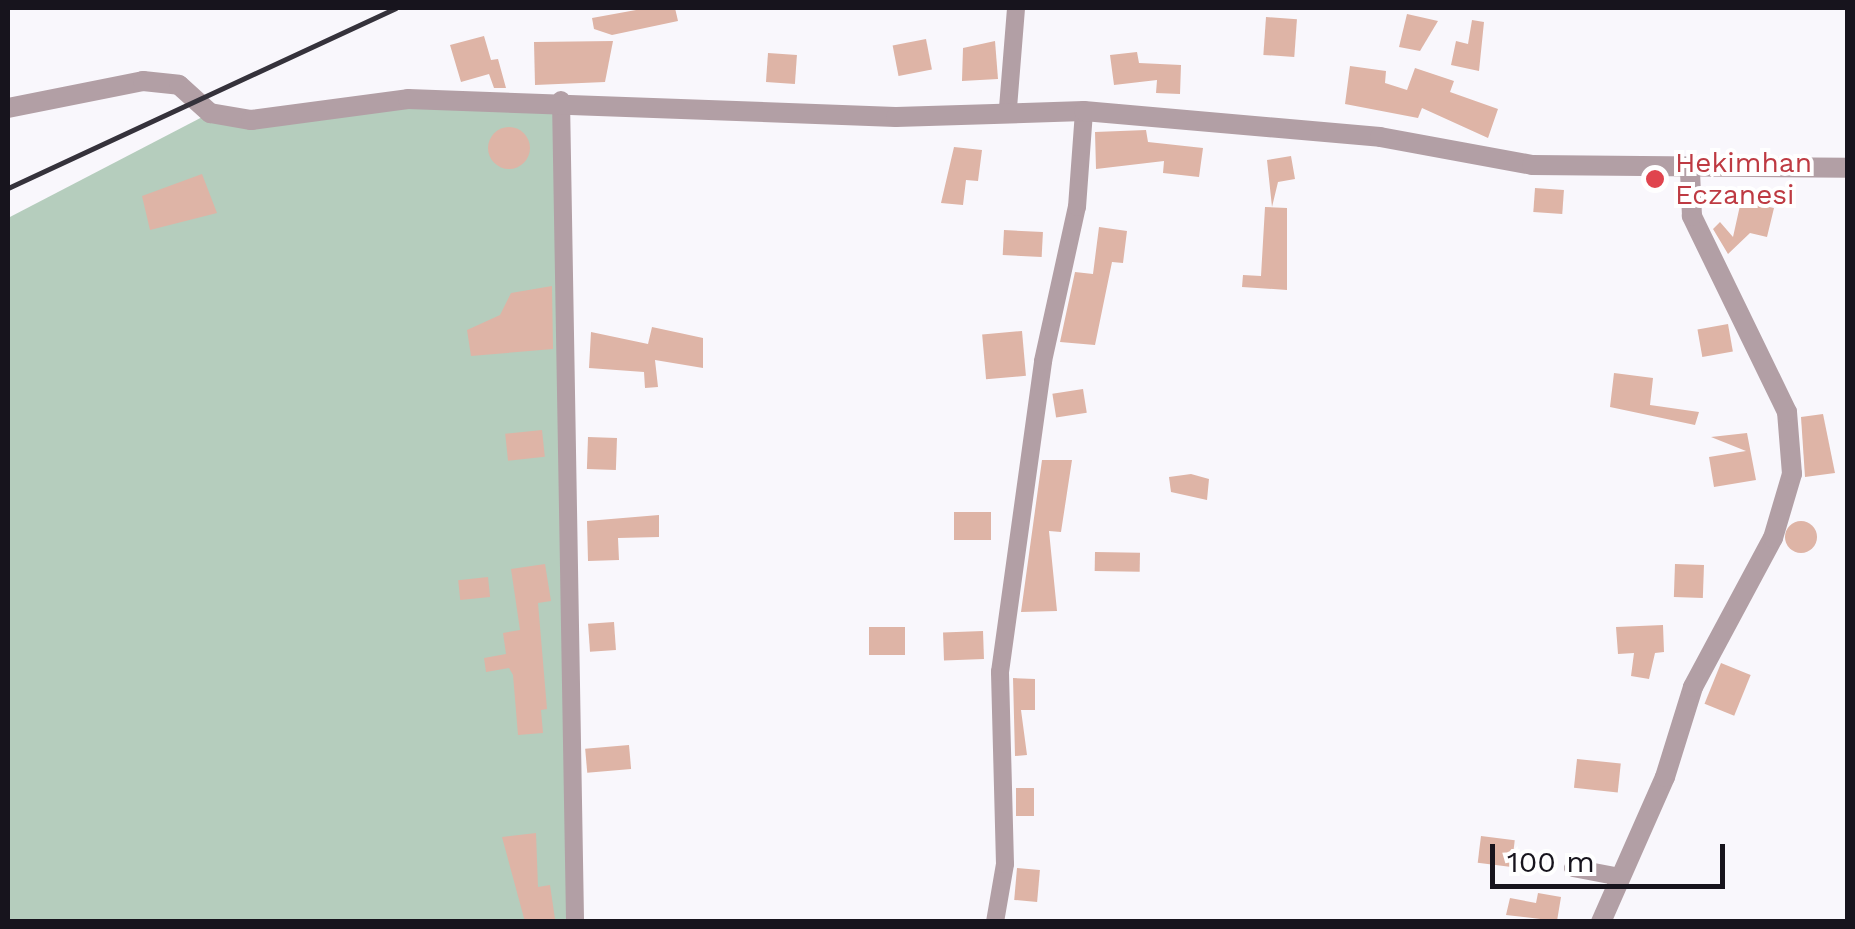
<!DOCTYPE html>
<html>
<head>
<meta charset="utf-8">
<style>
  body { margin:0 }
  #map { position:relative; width:1855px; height:929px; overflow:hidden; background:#f9f7fc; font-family:"Work Sans",sans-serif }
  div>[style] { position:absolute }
  .green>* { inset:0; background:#b5cdbd }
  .building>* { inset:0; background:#deb4a6; transform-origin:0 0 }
  .round { border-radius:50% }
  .minor>* { height:18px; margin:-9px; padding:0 9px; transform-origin:9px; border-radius:9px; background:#b29fa5 }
  .tertiary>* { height:20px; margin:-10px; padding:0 10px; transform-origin:10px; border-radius:10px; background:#b29fa5 }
  .rail>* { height:5px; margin:-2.5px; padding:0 2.5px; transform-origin:2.5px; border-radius:2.5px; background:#35323b }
  .dots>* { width:28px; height:28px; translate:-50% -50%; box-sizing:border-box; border:5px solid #fff; border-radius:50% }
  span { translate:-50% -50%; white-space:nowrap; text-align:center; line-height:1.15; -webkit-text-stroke:8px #fff; paint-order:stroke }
  .health-label { font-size:28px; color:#be3a42 }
  .left { translate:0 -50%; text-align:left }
  .frame { position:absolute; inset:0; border:10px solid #17141d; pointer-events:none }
  .scale { position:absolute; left:1490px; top:844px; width:235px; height:45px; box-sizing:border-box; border:5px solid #17141d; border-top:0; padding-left:12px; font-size:30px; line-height:35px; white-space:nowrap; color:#17141d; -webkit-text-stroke:8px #fff; paint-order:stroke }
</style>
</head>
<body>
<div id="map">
  <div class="green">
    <i style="clip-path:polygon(561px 100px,575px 921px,8px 922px,8px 218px,210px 113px)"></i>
  </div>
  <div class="building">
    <i style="clip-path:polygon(647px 8px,675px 8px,678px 21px,612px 35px,594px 29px,592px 18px)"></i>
    <i style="clip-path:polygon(1407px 14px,1438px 21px,1420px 51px,1399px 47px)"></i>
    <i style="left:1266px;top:17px;width:31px;height:38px;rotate:4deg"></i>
    <i style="clip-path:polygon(1472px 20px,1484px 22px,1479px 71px,1451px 65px,1456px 41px,1468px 44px)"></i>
    <i style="clip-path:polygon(484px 36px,491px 60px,498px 59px,506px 88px,494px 88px,489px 74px,461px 82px,450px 45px)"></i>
    <i style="left:926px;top:39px;width:31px;height:34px;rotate:79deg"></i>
    <i style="clip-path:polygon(613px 41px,605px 82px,535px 85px,534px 42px)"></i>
    <i style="clip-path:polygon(995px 41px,998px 79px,962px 81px,963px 48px)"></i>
    <i style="clip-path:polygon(1137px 52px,1139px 63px,1181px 65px,1180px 94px,1156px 93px,1157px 80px,1114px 85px,1110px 55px)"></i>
    <i style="left:768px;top:53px;width:29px;height:29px;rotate:4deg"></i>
    <i style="clip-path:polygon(1350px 66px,1386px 71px,1385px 83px,1407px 90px,1415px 68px,1454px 81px,1450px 92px,1498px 109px,1488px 138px,1422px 108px,1418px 118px,1345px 104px)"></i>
    <i class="round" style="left:488px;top:127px;width:42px;height:42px"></i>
    <i style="clip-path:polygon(1146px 130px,1148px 142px,1203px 148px,1199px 177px,1163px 173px,1164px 161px,1096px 169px,1095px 132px)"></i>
    <i style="clip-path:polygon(954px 147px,982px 150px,978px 181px,966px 180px,963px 205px,941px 203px)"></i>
    <i style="clip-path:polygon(1291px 156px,1295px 179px,1278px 182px,1272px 207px,1267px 160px)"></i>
    <i style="clip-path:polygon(202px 174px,217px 213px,150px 230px,142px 196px)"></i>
    <i style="left:1535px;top:188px;width:29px;height:24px;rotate:4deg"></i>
    <i style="clip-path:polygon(1741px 201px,1774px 208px,1767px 237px,1750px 233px,1728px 254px,1713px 229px,1720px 222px,1733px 237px)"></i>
    <i style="clip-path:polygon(1265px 207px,1287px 208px,1287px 290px,1242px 287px,1243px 275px,1261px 276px)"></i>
    <i style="clip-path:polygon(1099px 227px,1127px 231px,1123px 263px,1112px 262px,1095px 345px,1060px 342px,1075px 272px,1093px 274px)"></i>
    <i style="left:1004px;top:230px;width:39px;height:25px;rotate:3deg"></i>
    <i style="clip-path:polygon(552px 286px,553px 349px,471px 356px,467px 330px,500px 315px,511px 293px)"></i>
    <i style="left:1728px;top:324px;width:28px;height:31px;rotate:80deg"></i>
    <i style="clip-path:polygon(652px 327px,703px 338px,703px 368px,655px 360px,658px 387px,645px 388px,644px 372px,589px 368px,591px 332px,648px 344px)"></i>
    <i style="left:1022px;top:331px;width:45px;height:40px;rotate:85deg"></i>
    <i style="clip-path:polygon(1614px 373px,1653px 378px,1650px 405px,1699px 412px,1695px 425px,1610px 407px)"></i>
    <i style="left:1083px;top:389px;width:24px;height:31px;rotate:81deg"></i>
    <i style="clip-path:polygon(1823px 414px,1835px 473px,1805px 477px,1801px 417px)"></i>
    <i style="left:542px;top:430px;width:27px;height:37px;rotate:84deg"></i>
    <i style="clip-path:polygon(1747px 433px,1756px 480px,1714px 487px,1709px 457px,1746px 451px,1711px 437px)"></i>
    <i style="left:588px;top:437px;width:29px;height:32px;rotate:2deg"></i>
    <i style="clip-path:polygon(1042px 460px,1072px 460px,1061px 532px,1049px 531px,1057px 611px,1021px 612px)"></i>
    <i style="clip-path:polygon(1191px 474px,1209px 479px,1207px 500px,1171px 492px,1169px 477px)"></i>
    <i style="left:954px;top:512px;width:37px;height:28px"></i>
    <i style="clip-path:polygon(659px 515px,659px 537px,618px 538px,619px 560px,588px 561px,587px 521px)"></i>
    <i class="round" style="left:1785px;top:521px;width:32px;height:32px"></i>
    <i style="left:1095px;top:552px;width:45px;height:19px;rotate:1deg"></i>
    <i style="clip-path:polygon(545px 564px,551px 601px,538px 603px,547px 709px,541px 710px,543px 733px,518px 735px,513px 675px,509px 668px,486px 672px,484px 658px,506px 654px,503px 633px,520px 630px,511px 569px)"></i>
    <i style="left:1675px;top:564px;width:29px;height:33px;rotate:2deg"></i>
    <i style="left:488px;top:577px;width:20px;height:30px;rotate:84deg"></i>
    <i style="left:614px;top:622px;width:28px;height:26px;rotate:86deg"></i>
    <i style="clip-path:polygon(1663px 625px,1664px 652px,1655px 653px,1649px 679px,1631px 676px,1634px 653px,1618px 654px,1616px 627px)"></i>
    <i style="left:869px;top:627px;width:36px;height:28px"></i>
    <i style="left:983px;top:631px;width:28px;height:40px;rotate:88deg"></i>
    <i style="left:1721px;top:663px;width:32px;height:44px;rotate:22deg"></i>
    <i style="clip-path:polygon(1013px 678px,1035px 679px,1035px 710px,1021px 710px,1027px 755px,1015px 756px)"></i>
    <i style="left:629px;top:745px;width:24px;height:44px;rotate:85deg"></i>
    <i style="left:1577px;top:759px;width:44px;height:29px;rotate:6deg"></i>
    <i style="left:1034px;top:788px;width:28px;height:18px;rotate:90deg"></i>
    <i style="clip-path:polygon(536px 833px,538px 887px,550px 885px,555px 919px,525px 922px,502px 837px)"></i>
    <i style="left:1481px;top:836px;width:34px;height:27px;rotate:7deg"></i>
    <i style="left:1017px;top:868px;width:23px;height:32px;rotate:5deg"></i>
    <i style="clip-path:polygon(1538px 893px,1561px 897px,1557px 921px,1506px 915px,1510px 898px,1536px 903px)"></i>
  </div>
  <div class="minor">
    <i style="left:561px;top:100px;width:822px;rotate:89.02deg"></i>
    <i style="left:1008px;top:108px;width:100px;rotate:-85.4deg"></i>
    <i style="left:1573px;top:868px;width:48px;rotate:10.8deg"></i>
    <i style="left:995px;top:922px;width:59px;rotate:-80.2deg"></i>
    <i style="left:1005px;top:864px;width:192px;rotate:-91.5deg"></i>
    <i style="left:1000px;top:672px;width:314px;rotate:-82.1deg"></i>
    <i style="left:1043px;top:361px;width:158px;rotate:-77.6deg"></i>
    <i style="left:1077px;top:207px;width:96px;rotate:-85.8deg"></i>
  </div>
  <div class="tertiary">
    <i style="left:8px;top:108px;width:138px;rotate:-11.3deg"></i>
    <i style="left:143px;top:81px;width:36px;rotate:6deg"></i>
    <i style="left:179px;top:85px;width:42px;rotate:42.1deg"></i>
    <i style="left:210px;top:113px;width:42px;rotate:9.7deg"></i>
    <i style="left:251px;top:120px;width:158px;rotate:-7.6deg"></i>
    <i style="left:408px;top:99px;width:488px;rotate:2.1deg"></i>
    <i style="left:896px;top:117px;width:188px;rotate:-1.8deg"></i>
    <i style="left:1084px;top:111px;width:297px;rotate:5deg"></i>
    <i style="left:1380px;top:137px;width:155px;rotate:10.4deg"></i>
    <i style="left:1532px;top:165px;width:316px;rotate:0.5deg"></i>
    <i style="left:1601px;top:922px;width:158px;rotate:-66.2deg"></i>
    <i style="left:1665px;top:777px;width:94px;rotate:-72.7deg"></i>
    <i style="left:1693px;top:687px;width:169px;rotate:-61.8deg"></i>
    <i style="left:1773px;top:538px;width:67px;rotate:-73.5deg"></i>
    <i style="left:1792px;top:474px;width:62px;rotate:-94.6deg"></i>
    <i style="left:1787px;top:412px;width:218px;rotate:-115.9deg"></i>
    <i style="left:1692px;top:216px;width:44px;rotate:-92.6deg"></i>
  </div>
  <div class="rail">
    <i style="left:8px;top:188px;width:427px;rotate:-24.9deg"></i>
  </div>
  <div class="dots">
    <i style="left:1655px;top:179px;background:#e0444e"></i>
  </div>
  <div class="health-label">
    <span class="left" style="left:1675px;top:179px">Hekimhan<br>Eczanesi</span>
  </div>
  <div class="frame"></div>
  <div class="scale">100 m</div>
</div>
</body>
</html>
